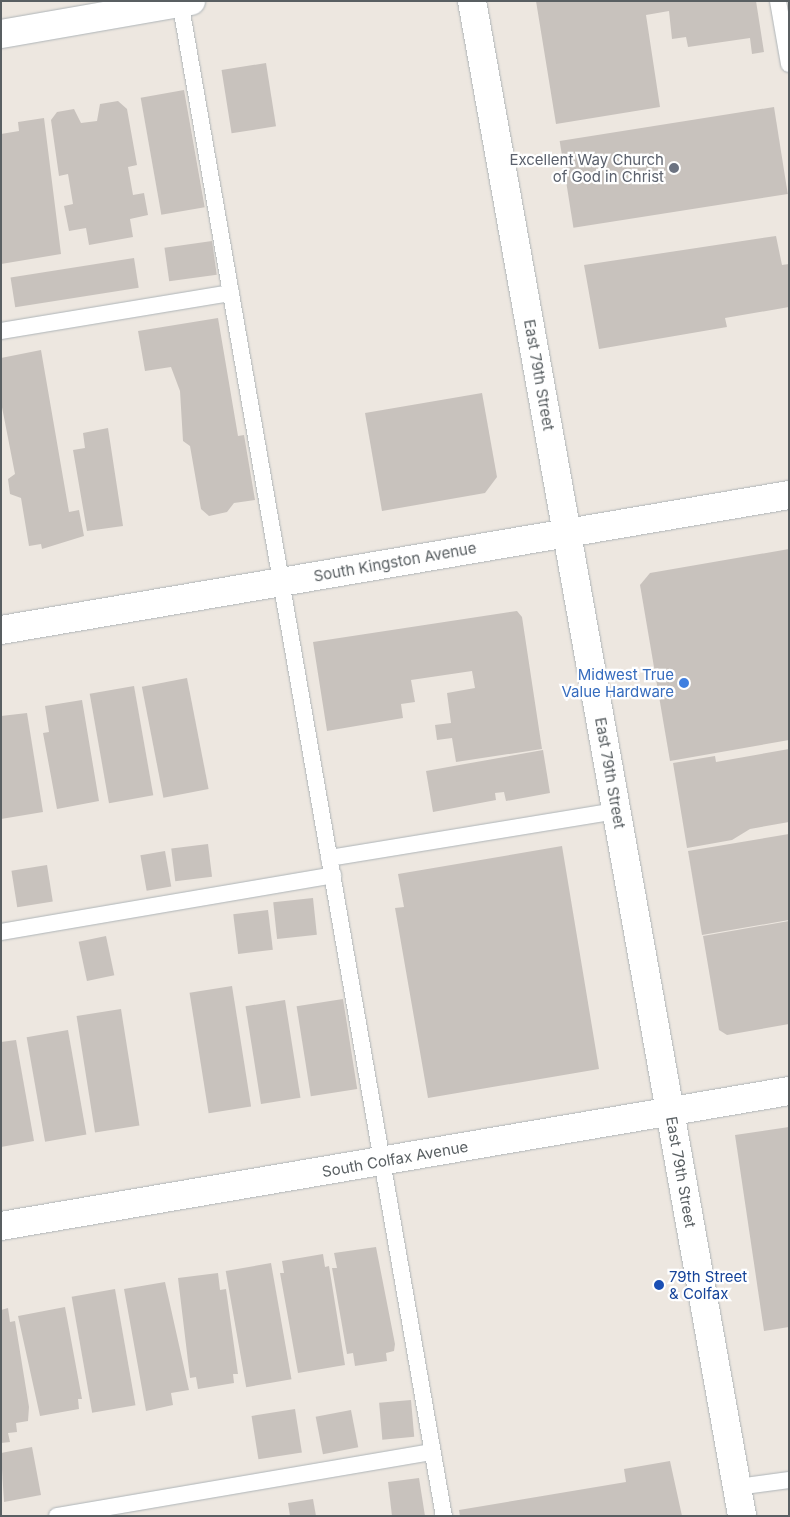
<!DOCTYPE html>
<html>
<head>
<meta charset="utf-8">
<style>
  body { margin:0 }
  #map { position:relative; width:790px; height:1517px; overflow:hidden; background:#ede7e0; font-family:Inter,sans-serif }
  div>[style] { position:absolute }
  .building>* { inset:0; background:#c8c2bd; transform-origin:0 0 }
  .roads { filter:drop-shadow(0 0 1px #aeb4b7) drop-shadow(0 0 1px #aeb4b7) }
  .lane>* { height:16px; margin:-8px; padding:0 8px; transform-origin:8px; border-radius:8px; background:#fff }
  .street>* { height:28px; margin:-14px; padding:0 14px; transform-origin:14px; border-radius:14px; background:#fff }
  .secondary>* { height:28px; margin:-14px; padding:0 14px; transform-origin:14px; border-radius:14px; background:#fff }
  .dots>* { width:14px; height:14px; translate:-50% -50%; box-sizing:border-box; border:2px solid #fff; border-radius:50% }
  span { translate:-50% -50%; white-space:nowrap; text-align:center; line-height:1.15; -webkit-text-stroke:4.5px #fff; paint-order:stroke }
  .worship-label { font-size:15px; color:#5b616d }
  .right { translate:-100% -50%; text-align:right }
  .street-label { font-size:15px; color:#595f62 }
  .shop-label { font-size:15px; color:#366cbe }
  .transit-label { font-size:15px; color:#164399 }
  .left { translate:0 -50%; text-align:left }
  .frame { position:absolute; inset:0; border:2px solid #595f62; pointer-events:none }
</style>
</head>
<body>
<div id="map">
  <div class="building">
    <i style="clip-path:polygon(536px 1px,756px 1px,764px 52px,752px 54px,750px 38px,688px 47px,686px 37px,672px 39px,669px 11px,646px 15px,660px 107px,556px 124px)"></i>
    <i style="left:266px;top:63px;width:64px;height:45px;rotate:81deg"></i>
    <i style="left:184px;top:90px;width:119px;height:44px;rotate:80deg"></i>
    <i style="clip-path:polygon(118px 101px,127px 109px,137px 165px,128px 167px,133px 195px,144px 193px,148px 215px,130px 219px,133px 237px,89px 245px,86px 228px,69px 231px,64px 206px,73px 204px,68px 174px,59px 176px,51px 120px,57px 112px,74px 109px,81px 123px,97px 121px,100px 104px)"></i>
    <i style="left:774px;top:107px;width:88px;height:217px;rotate:81deg"></i>
    <i style="clip-path:polygon(44px 118px,61px 254px,1px 264px,1px 134px,19px 131px,18px 122px)"></i>
    <i style="clip-path:polygon(776px 236px,782px 265px,789px 264px,789px 307px,725px 318px,727px 327px,599px 349px,584px 265px)"></i>
    <i style="left:212px;top:241px;width:34px;height:48px;rotate:82deg"></i>
    <i style="left:134px;top:258px;width:30px;height:125px;rotate:81deg"></i>
    <i style="clip-path:polygon(218px 318px,238px 436px,244px 435px,255px 500px,234px 503px,227px 512px,209px 516px,201px 509px,190px 446px,183px 441px,180px 391px,171px 367px,145px 371px,138px 331px)"></i>
    <i style="clip-path:polygon(41px 350px,69px 512px,79px 510px,84px 536px,42px 549px,41px 544px,29px 546px,21px 498px,10px 494px,8px 479px,15px 474px,1px 402px,1px 358px)"></i>
    <i style="clip-path:polygon(482px 393px,497px 477px,485px 493px,382px 511px,365px 413px)"></i>
    <i style="clip-path:polygon(108px 428px,123px 526px,87px 531px,73px 450px,85px 448px,83px 433px)"></i>
    <i style="clip-path:polygon(789px 549px,789px 740px,670px 761px,640px 585px,650px 573px)"></i>
    <i style="clip-path:polygon(517px 611px,522px 617px,542px 749px,456px 762px,452px 738px,437px 740px,435px 725px,451px 723px,447px 693px,475px 688px,472px 671px,411px 680px,415px 702px,401px 704px,403px 718px,327px 731px,313px 642px)"></i>
    <i style="left:187px;top:678px;width:113px;height:46px;rotate:79deg"></i>
    <i style="left:134px;top:686px;width:111px;height:45px;rotate:80deg"></i>
    <i style="clip-path:polygon(82px 700px,99px 801px,57px 809px,43px 733px,49px 732px,45px 706px)"></i>
    <i style="clip-path:polygon(27px 713px,43px 812px,1px 819px,1px 716px)"></i>
    <i style="clip-path:polygon(789px 749px,789px 822px,750px 829px,732px 840px,687px 848px,673px 763px,715px 756px,716px 762px)"></i>
    <i style="clip-path:polygon(543px 750px,550px 793px,506px 801px,504px 792px,495px 793px,496px 800px,433px 812px,426px 771px)"></i>
    <i style="clip-path:polygon(789px 834px,789px 920px,702px 935px,688px 851px)"></i>
    <i style="left:208px;top:844px;width:33px;height:37px;rotate:83deg"></i>
    <i style="clip-path:polygon(562px 846px,599px 1069px,428px 1098px,395px 908px,404px 907px,398px 874px)"></i>
    <i style="left:165px;top:851px;width:36px;height:25px;rotate:80deg"></i>
    <i style="left:47px;top:865px;width:37px;height:36px;rotate:81deg"></i>
    <i style="left:313px;top:898px;width:37px;height:40px;rotate:84deg"></i>
    <i style="left:268px;top:910px;width:40px;height:35px;rotate:83deg"></i>
    <i style="clip-path:polygon(789px 921px,789px 1024px,727px 1035px,719px 1030px,703px 936px)"></i>
    <i style="left:106px;top:936px;width:40px;height:28px;rotate:78deg"></i>
    <i style="left:232px;top:986px;width:122px;height:43px;rotate:81deg"></i>
    <i style="left:343px;top:999px;width:91px;height:47px;rotate:81deg"></i>
    <i style="left:285px;top:1000px;width:99px;height:40px;rotate:81deg"></i>
    <i style="left:121px;top:1009px;width:118px;height:45px;rotate:81deg"></i>
    <i style="left:68px;top:1030px;width:106px;height:42px;rotate:80deg"></i>
    <i style="clip-path:polygon(16px 1040px,34px 1141px,1px 1147px,1px 1042px)"></i>
    <i style="clip-path:polygon(789px 1127px,789px 1327px,764px 1331px,735px 1135px)"></i>
    <i style="clip-path:polygon(376px 1247px,395px 1344px,394px 1351px,386px 1353px,387px 1361px,355px 1366px,353px 1353px,347px 1354px,332px 1268px,337px 1268px,334px 1253px)"></i>
    <i style="clip-path:polygon(323px 1254px,325px 1267px,329px 1266px,345px 1365px,298px 1373px,280px 1273px,284px 1273px,282px 1261px)"></i>
    <i style="left:271px;top:1263px;width:118px;height:46px;rotate:80deg"></i>
    <i style="clip-path:polygon(218px 1273px,220px 1290px,226px 1289px,238px 1374px,233px 1374px,234px 1383px,198px 1389px,196px 1377px,190px 1378px,178px 1278px)"></i>
    <i style="clip-path:polygon(165px 1282px,189px 1390px,171px 1393px,173px 1405px,146px 1411px,124px 1289px)"></i>
    <i style="left:115px;top:1289px;width:118px;height:44px;rotate:80deg"></i>
    <i style="clip-path:polygon(65px 1307px,82px 1399px,78px 1399px,79px 1409px,40px 1416px,18px 1316px)"></i>
    <i style="clip-path:polygon(8px 1308px,10px 1322px,15px 1321px,29px 1407px,28px 1421px,16px 1423px,17px 1432px,8px 1433px,10px 1442px,1px 1443px,1px 1310px)"></i>
    <i style="left:411px;top:1400px;width:37px;height:32px;rotate:85deg"></i>
    <i style="left:295px;top:1409px;width:44px;height:44px;rotate:81deg"></i>
    <i style="left:351px;top:1410px;width:38px;height:36px;rotate:79deg"></i>
    <i style="clip-path:polygon(32px 1447px,41px 1495px,4px 1502px,1px 1453px)"></i>
    <i style="clip-path:polygon(670px 1461px,682px 1516px,460px 1516px,459px 1510px,626px 1482px,624px 1469px)"></i>
    <i style="clip-path:polygon(419px 1478px,425px 1516px,392px 1516px,388px 1482px)"></i>
    <i style="clip-path:polygon(313px 1499px,316px 1516px,290px 1516px,288px 1503px)"></i>
  </div>
  <div class="roads">
    <div class="lane">
      <i style="left:180px;top:1px;width:1538px;rotate:80.12deg"></i>
      <i style="left:778px;top:1px;width:64px;rotate:80.1deg"></i>
      <i style="left:1px;top:331px;width:233px;rotate:-9.4deg"></i>
      <i style="left:329px;top:858px;width:292px;rotate:-9.3deg"></i>
      <i style="left:1px;top:932px;width:337px;rotate:-9.7deg"></i>
      <i style="left:737px;top:1487px;width:52px;rotate:-7.7deg"></i>
      <i style="left:57px;top:1516px;width:380px;rotate:-9.7deg"></i>
    </div>
    <div class="street">
      <i style="left:1px;top:34px;width:193px;rotate:-9.9deg"></i>
      <i style="left:1px;top:630px;width:799px;rotate:-9.72deg"></i>
      <i style="left:1px;top:1226px;width:799px;rotate:-9.72deg"></i>
    </div>
    <div class="secondary">
      <i style="left:472px;top:1px;width:1539px;rotate:79.89deg"></i>
    </div>
  </div>
  <div class="dots">
    <i style="left:674px;top:168px;background:#6b7280"></i>
    <i style="left:684px;top:683px;background:#3f7fe0"></i>
    <i style="left:659px;top:1285px;background:#1a4fb4"></i>
  </div>
  <div class="worship-label">
    <span class="right" style="left:664px;top:168px">Excellent Way Church<br>of God in Christ</span>
  </div>
  <div class="street-label">
    <span style="left:539px;top:375px;rotate:80deg">East 79th Street</span>
    <span style="left:395px;top:562px;rotate:-10deg">South Kingston Avenue</span>
    <span style="left:610px;top:773px;rotate:80deg">East 79th Street</span>
    <span style="left:395px;top:1159px;rotate:-10deg">South Colfax Avenue</span>
    <span style="left:681px;top:1172px;rotate:80deg">East 79th Street</span>
  </div>
  <div class="shop-label">
    <span class="right" style="left:674px;top:683px">Midwest True<br>Value Hardware</span>
  </div>
  <div class="transit-label">
    <span class="left" style="left:669px;top:1285px">79th Street<br>&amp; Colfax</span>
  </div>
  <div class="frame"></div>
</div>
</body>
</html>
